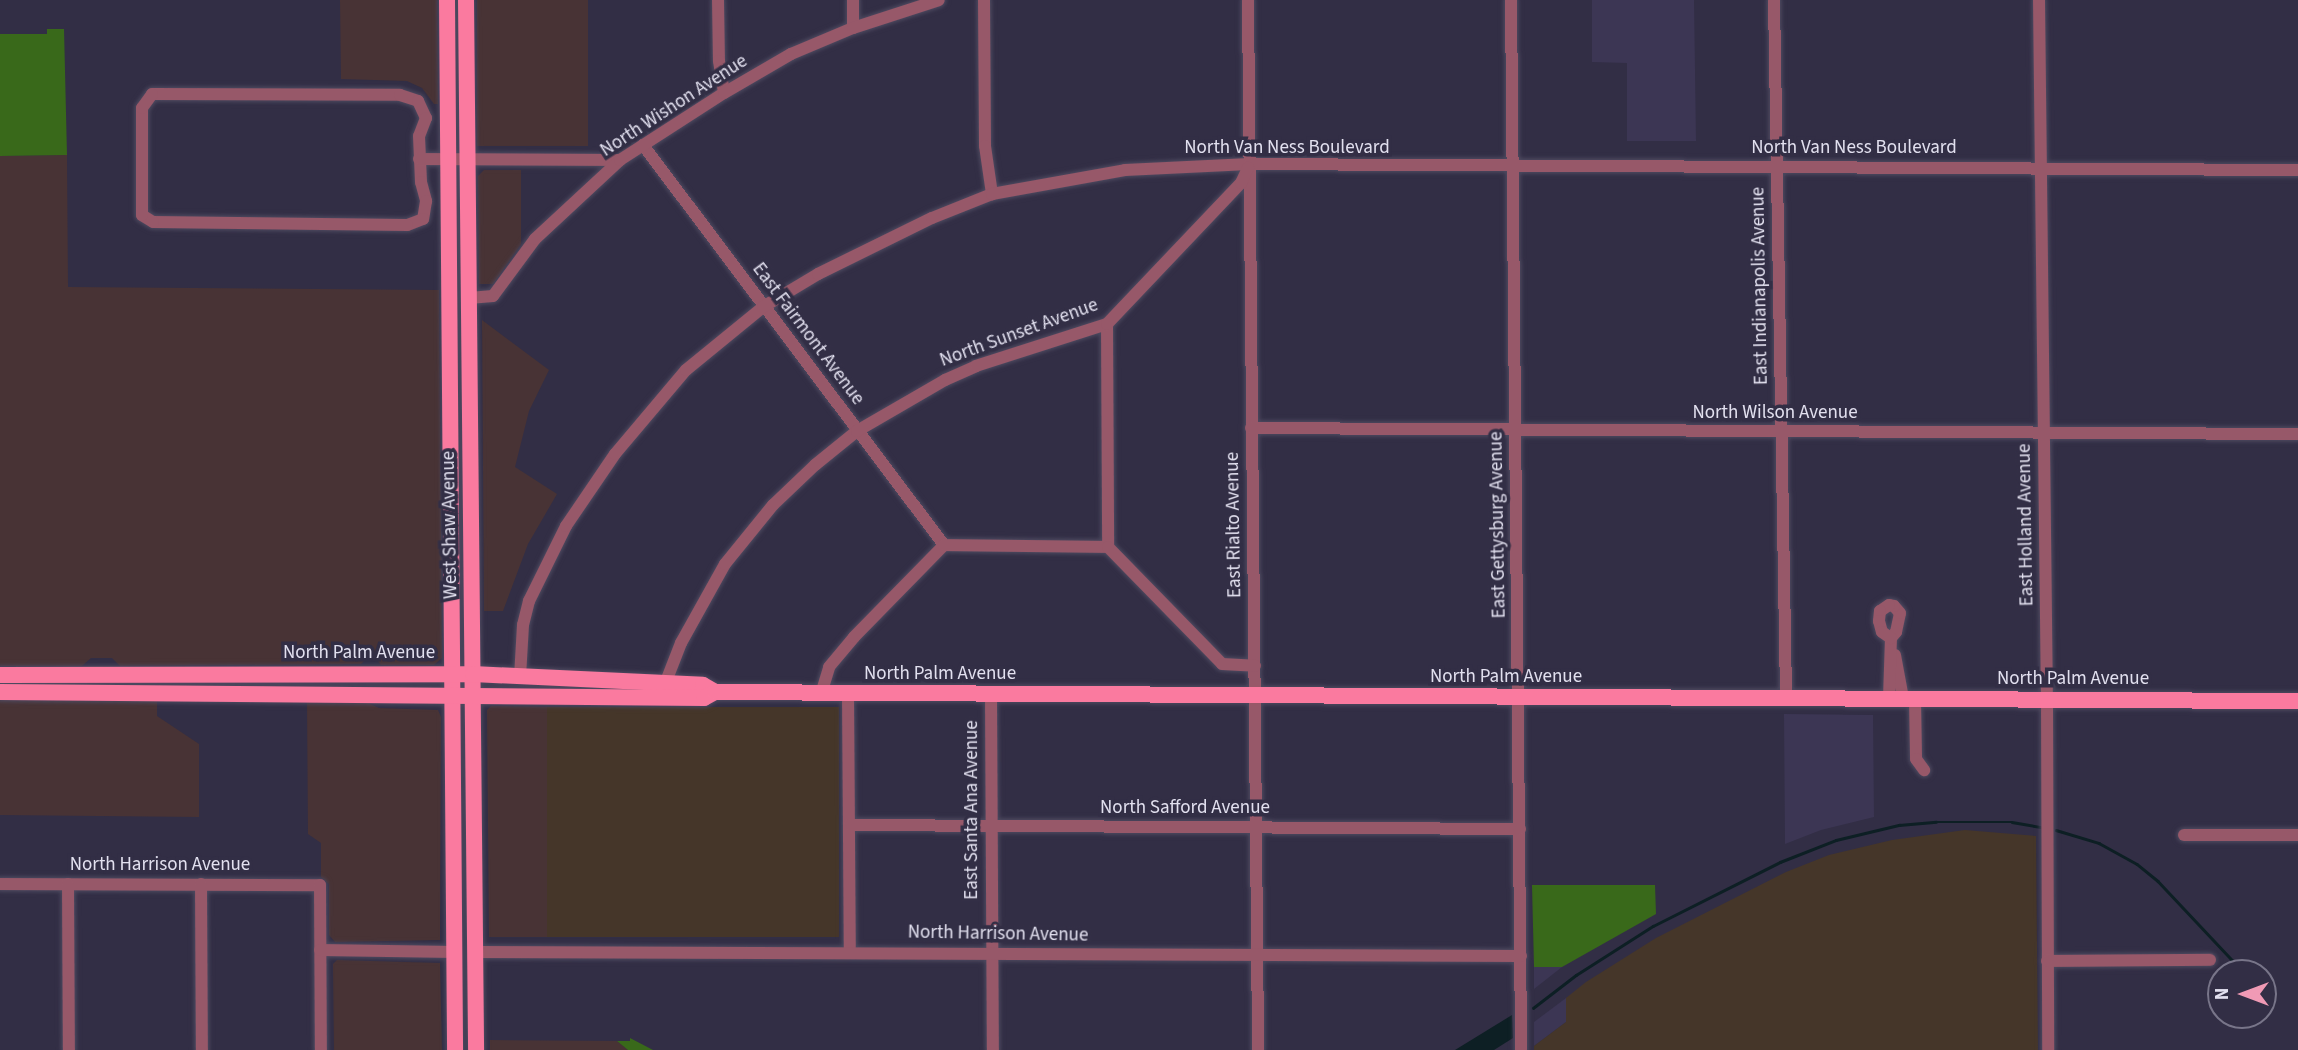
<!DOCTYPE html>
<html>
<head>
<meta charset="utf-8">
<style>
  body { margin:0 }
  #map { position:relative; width:2298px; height:1050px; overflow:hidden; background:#322e45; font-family:"Source Sans 3",sans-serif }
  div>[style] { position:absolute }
  .commercial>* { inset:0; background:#483335; transform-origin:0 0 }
  .built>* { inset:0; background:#3c3654 }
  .education>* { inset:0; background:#453629; transform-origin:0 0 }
  .green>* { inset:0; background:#39691a }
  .water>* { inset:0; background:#0d1f24 }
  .stream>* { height:2.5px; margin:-1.25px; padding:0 1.25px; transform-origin:1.25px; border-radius:1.25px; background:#0d1f24 }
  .roads { filter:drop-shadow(0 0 2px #4e4a60) drop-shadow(0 0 2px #4e4a60) }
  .minor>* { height:12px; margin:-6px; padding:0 6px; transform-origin:6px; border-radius:6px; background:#975869 }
  .major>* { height:16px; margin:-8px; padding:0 8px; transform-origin:8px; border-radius:8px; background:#fa7a9f }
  span { translate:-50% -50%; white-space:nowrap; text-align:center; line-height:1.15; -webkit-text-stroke:7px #322e45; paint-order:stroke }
  .street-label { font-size:19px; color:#e2e0ef }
  .north { position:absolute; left:2207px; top:959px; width:70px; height:70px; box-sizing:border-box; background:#322e45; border:2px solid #787589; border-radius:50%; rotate:270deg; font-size:19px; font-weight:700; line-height:28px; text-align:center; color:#e2e0ef }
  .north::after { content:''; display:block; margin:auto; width:24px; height:32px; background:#f09ab5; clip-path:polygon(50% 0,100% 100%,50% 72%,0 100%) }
</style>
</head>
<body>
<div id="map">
  <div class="commercial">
    <i style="clip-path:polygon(340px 0,437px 0,438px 104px,434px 104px,422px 88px,407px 81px,341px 79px)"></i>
    <i style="left:477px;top:0;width:111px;height:146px"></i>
    <i style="clip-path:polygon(67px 155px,68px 287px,439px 290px,442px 658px,434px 665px,381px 665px,378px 661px,364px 661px,361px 664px,120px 666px,112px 658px,91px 658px,82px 666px,0 666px,0 156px)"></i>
    <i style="clip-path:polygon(484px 170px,521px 170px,521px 244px,493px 284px,479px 284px,478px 176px)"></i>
    <i style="clip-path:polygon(482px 320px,549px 370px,529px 411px,515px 467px,557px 494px,528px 544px,503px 611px,484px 611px)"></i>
    <i style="clip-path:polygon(0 699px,157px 700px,157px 716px,199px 744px,199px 817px,0 815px)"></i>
    <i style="clip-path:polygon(307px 701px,366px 702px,379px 708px,438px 710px,441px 717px,440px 940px,335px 942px,329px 935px,329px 884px,321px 877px,321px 843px,308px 834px)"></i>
    <i style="clip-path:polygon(491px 706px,547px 707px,549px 937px,489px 937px,487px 710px)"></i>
    <i style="clip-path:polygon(337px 960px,440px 963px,442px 1050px,334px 1050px,333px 964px)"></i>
    <i style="clip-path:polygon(490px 1040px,617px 1041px,628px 1050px,490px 1050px)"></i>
  </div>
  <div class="built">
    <i style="clip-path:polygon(1592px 0,1694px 0,1696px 141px,1627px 141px,1627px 63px,1592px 62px)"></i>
    <i style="clip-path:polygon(1784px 714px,1873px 715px,1874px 817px,1821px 830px,1785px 844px)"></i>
    <i style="clip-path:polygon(1534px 967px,1562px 967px,1534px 989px)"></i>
    <i style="clip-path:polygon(1566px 998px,1566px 1022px,1534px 1046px,1534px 1022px)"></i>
  </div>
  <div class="education">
    <i style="left:547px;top:707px;width:292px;height:230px"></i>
    <i style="clip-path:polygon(1965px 830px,2036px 836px,2038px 1050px,1534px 1050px,1534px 1046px,1566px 1022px,1566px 998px,1586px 982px,1656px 938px,1786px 872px,1829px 855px,1892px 840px)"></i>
  </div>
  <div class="green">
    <i style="clip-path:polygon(47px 29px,64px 29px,67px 155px,0 156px,0 34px,47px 34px)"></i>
    <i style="clip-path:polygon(1532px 885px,1655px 885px,1656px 914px,1562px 967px,1534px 967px)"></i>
    <i style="clip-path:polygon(630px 1038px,653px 1050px,628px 1050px,617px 1041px,630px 1041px)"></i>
  </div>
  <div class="water">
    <i style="clip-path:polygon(1512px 1015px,1513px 1038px,1494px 1050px,1455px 1050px)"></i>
  </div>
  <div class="stream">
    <i style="left:2056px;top:830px;width:45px;rotate:16.8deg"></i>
    <i style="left:2099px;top:843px;width:43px;rotate:28.9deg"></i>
    <i style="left:2137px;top:864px;width:27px;rotate:39deg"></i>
    <i style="left:2158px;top:881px;width:110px;rotate:46.8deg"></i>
    <i style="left:1533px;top:1008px;width:54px;rotate:-37.5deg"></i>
    <i style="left:1576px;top:975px;width:91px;rotate:-32.5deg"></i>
    <i style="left:1653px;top:926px;width:142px;rotate:-26.7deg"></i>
    <i style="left:1780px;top:862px;width:60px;rotate:-21.4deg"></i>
    <i style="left:1836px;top:840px;width:65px;rotate:-13.4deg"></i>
    <i style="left:1899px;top:825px;width:37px;rotate:-5deg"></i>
    <i style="left:1936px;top:822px;width:76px"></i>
    <i style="left:2012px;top:822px;width:29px;rotate:10deg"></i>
  </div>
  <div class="roads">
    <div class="minor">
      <i style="left:718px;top:0;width:61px;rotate:89.1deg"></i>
      <i style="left:719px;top:61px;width:32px;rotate:81deg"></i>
      <i style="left:853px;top:0;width:28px;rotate:90deg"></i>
      <i style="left:984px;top:0;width:146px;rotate:89.6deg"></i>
      <i style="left:985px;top:146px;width:49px;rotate:81.7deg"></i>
      <i style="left:1248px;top:0;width:1050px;rotate:89.45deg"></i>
      <i style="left:1511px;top:0;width:1050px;rotate:89.45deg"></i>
      <i style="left:1774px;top:0;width:697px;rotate:89.01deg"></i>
      <i style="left:2039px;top:0;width:701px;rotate:89.35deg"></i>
      <i style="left:2047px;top:701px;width:349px;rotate:89.8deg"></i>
      <i style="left:152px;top:94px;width:248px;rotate:0.2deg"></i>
      <i style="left:400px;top:95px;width:19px;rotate:18deg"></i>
      <i style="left:418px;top:101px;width:19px;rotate:65deg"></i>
      <i style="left:426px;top:118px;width:19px;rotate:111deg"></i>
      <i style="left:419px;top:136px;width:46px;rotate:87.5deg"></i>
      <i style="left:421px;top:182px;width:20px;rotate:75deg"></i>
      <i style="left:426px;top:201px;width:18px;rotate:99deg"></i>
      <i style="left:423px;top:219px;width:17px;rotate:159deg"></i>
      <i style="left:407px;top:225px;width:254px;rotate:-179.3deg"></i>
      <i style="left:153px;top:222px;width:13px;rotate:-148deg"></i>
      <i style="left:142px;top:215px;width:107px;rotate:-90deg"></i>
      <i style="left:142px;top:108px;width:17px;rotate:-54deg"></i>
      <i style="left:643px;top:145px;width:501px;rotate:53.04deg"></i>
      <i style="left:419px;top:159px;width:201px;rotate:0.3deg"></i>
      <i style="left:469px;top:298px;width:24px;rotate:-5deg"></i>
      <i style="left:493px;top:296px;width:71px;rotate:-53.6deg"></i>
      <i style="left:535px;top:239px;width:116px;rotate:-42.9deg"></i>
      <i style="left:620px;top:160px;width:124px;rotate:-32.8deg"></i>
      <i style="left:724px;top:93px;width:78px;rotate:-30.2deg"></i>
      <i style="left:791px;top:54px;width:67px;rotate:-22.8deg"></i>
      <i style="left:853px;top:28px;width:90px;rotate:-18deg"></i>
      <i style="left:1107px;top:324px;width:223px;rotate:89.7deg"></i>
      <i style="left:1251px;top:428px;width:1047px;rotate:0.33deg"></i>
      <i style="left:1895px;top:655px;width:44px;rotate:79.5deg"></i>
      <i style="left:520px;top:677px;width:52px;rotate:-86.7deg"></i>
      <i style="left:523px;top:625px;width:25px;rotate:-76deg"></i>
      <i style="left:529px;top:601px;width:84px;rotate:-63.7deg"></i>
      <i style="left:566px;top:526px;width:87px;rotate:-55.8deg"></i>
      <i style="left:615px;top:454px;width:110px;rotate:-49.8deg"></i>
      <i style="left:686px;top:370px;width:99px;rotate:-39.3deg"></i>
      <i style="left:763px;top:307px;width:64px;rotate:-31deg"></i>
      <i style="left:818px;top:274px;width:127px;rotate:-26.2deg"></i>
      <i style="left:932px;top:218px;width:65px;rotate:-21.8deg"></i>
      <i style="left:992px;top:194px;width:135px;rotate:-10.2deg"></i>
      <i style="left:1125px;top:170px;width:124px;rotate:-2.8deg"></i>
      <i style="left:1249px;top:164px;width:1049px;rotate:0.33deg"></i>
      <i style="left:665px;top:684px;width:44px;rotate:-68.7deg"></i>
      <i style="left:681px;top:643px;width:90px;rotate:-60.9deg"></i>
      <i style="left:725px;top:564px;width:76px;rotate:-50.9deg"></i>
      <i style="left:773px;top:505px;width:58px;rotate:-43.6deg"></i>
      <i style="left:815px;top:465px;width:54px;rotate:-39deg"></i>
      <i style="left:857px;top:431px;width:102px;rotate:-30.1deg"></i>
      <i style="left:945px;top:380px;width:34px;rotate:-24deg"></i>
      <i style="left:976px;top:366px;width:138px;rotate:-17.8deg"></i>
      <i style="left:1107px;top:324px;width:195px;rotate:-46.5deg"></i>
      <i style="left:1241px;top:183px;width:17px;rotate:-65deg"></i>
      <i style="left:821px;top:694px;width:28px;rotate:-73deg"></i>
      <i style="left:829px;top:667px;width:39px;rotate:-50deg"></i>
      <i style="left:854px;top:637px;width:129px;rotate:-45.6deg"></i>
      <i style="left:944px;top:545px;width:164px;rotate:0.7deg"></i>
      <i style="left:1108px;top:547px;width:163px;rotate:45.7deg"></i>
      <i style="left:1222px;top:664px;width:33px;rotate:3deg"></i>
      <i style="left:848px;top:694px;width:258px;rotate:89.6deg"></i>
      <i style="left:991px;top:695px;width:355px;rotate:89.7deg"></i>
      <i style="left:1889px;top:698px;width:60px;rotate:-88.1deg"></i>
      <i style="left:1891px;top:638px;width:8px;rotate:-50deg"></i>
      <i style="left:1896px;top:632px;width:19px;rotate:-78deg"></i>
      <i style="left:1900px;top:613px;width:9px;rotate:-131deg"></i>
      <i style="left:1894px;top:606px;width:5px;rotate:-169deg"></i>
      <i style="left:1889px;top:605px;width:11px;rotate:146deg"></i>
      <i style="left:1880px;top:611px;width:10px;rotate:96deg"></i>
      <i style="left:1879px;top:621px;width:11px;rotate:75deg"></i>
      <i style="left:1882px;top:632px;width:11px;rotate:34deg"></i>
      <i style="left:1915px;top:699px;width:60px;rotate:89deg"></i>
      <i style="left:1916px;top:759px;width:14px;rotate:54deg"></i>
      <i style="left:849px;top:825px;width:671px;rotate:0.34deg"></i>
      <i style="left:2184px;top:835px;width:114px"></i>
      <i style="left:0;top:884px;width:320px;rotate:0.2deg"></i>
      <i style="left:320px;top:885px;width:165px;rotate:89.7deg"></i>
      <i style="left:68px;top:884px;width:166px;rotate:89.7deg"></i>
      <i style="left:201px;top:884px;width:166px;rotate:89.7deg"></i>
      <i style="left:320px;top:950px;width:135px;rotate:0.8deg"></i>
      <i style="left:475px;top:952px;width:1046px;rotate:0.22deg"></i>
      <i style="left:2047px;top:961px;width:163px;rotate:-0.4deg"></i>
    </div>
    <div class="major">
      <i style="left:447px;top:0;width:1050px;rotate:89.56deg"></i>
      <i style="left:466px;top:0;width:1050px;rotate:89.45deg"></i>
      <i style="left:0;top:675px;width:473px;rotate:-0.1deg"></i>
      <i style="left:473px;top:674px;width:230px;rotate:2.7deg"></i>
      <i style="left:703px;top:685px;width:14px;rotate:30deg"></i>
      <i style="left:0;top:692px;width:704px;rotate:0.49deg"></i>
      <i style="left:704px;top:698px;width:13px;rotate:-29deg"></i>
      <i style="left:715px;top:692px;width:1583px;rotate:0.33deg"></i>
    </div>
  </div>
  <div class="street-label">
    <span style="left:674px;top:106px;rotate:-33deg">North Wishon Avenue</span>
    <span style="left:1287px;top:148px">North Van Ness Boulevard</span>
    <span style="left:1854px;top:148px">North Van Ness Boulevard</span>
    <span style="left:1760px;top:286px;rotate:-91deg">East Indianapolis Avenue</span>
    <span style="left:1019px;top:333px;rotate:-20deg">North Sunset Avenue</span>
    <span style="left:808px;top:334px;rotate:53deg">East Fairmont Avenue</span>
    <span style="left:1775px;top:413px">North Wilson Avenue</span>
    <span style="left:450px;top:525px;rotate:-91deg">West Shaw Avenue</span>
    <span style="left:1234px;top:525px;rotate:-91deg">East Rialto Avenue</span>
    <span style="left:1498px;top:525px;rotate:-91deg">East Gettysburg Avenue</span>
    <span style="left:2026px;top:525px;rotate:-91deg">East Holland Avenue</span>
    <span style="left:359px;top:653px">North Palm Avenue</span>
    <span style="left:940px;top:674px">North Palm Avenue</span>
    <span style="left:1506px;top:677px">North Palm Avenue</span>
    <span style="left:2073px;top:679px">North Palm Avenue</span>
    <span style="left:1185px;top:808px">North Safford Avenue</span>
    <span style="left:972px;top:810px;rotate:-90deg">East Santa Ana Avenue</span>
    <span style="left:160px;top:865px">North Harrison Avenue</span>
    <span style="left:998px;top:934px;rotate:1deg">North Harrison Avenue</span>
  </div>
  <div class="north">N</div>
</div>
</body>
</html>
